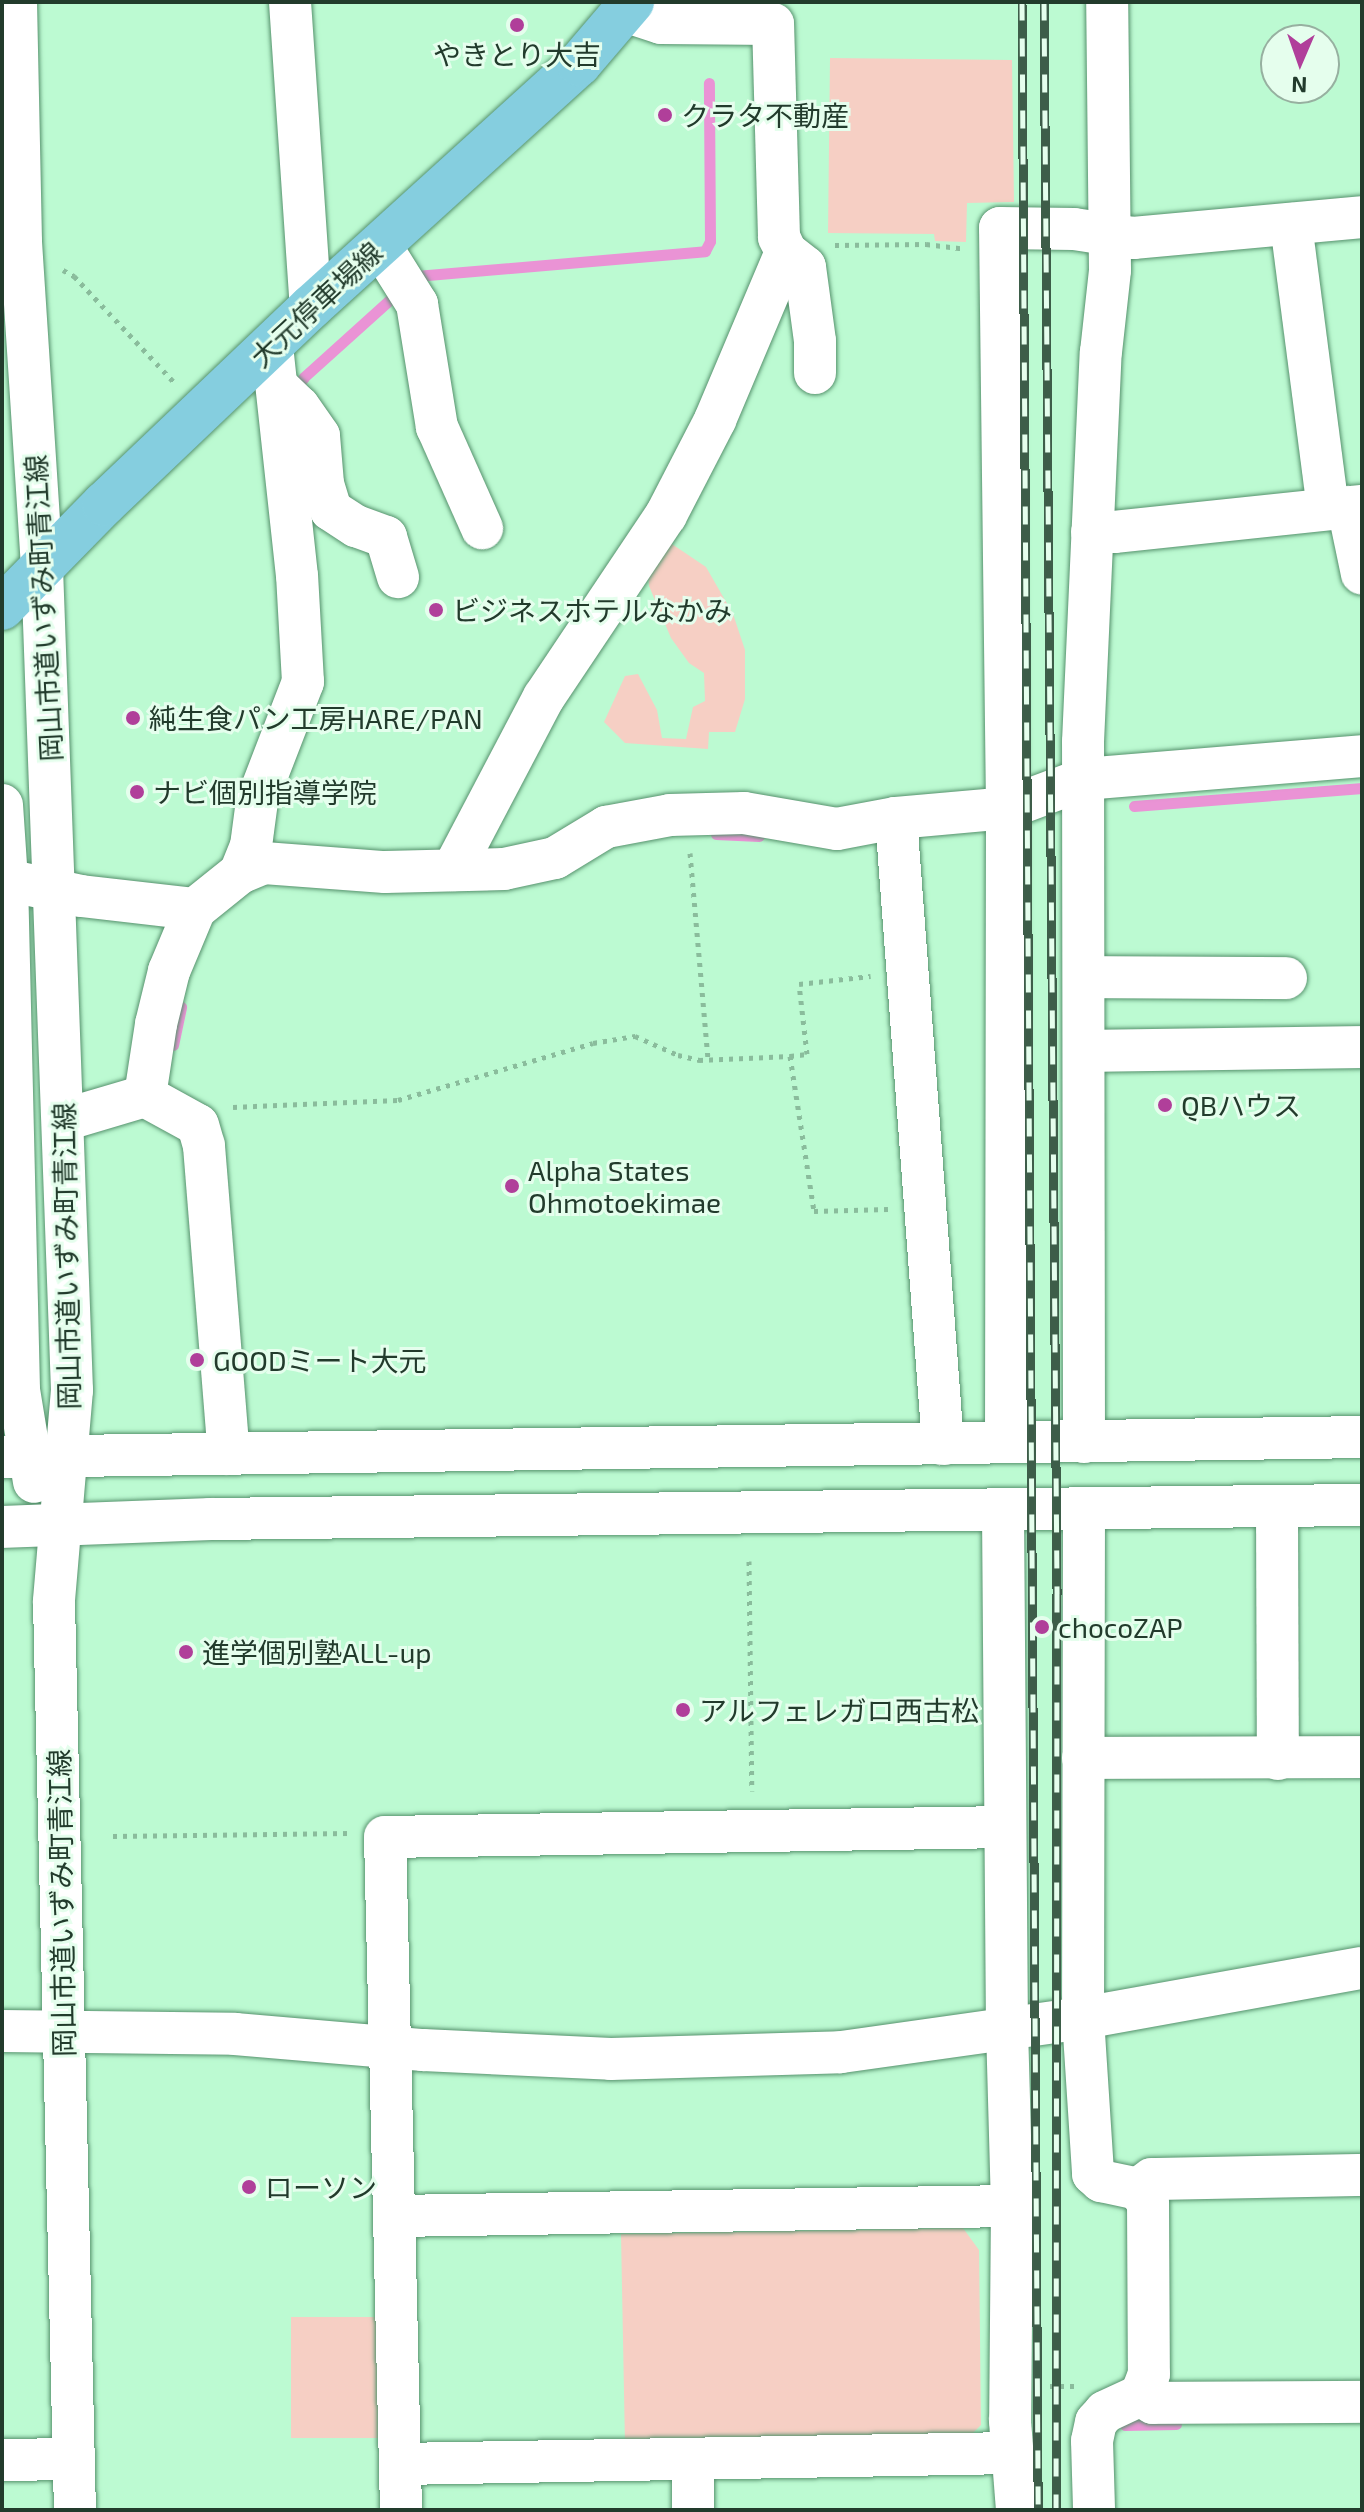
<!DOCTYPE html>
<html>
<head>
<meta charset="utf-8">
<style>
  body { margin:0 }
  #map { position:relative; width:1364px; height:2512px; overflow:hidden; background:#bcfad2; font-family:"Exo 2","Noto Sans JP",sans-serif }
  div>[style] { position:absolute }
  .green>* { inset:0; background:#f6cfc4; transform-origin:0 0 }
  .stream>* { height:11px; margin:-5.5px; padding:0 5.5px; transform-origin:5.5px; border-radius:5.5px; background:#ea93d5 }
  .path>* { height:5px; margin-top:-2.5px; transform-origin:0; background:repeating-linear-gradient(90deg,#8abc9c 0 4px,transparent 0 10px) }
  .roads { filter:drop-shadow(0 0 2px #56926d) drop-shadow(0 0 2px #56926d) }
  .minor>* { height:42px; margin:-21px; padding:0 21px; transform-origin:21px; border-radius:21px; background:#fff }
  .major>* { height:44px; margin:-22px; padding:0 22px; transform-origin:22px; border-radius:22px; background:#85cedf }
  .rail>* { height:9px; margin-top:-4.5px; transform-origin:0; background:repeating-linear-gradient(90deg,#e5feed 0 18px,#3d5d49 0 36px); box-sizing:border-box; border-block:2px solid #3d5d49 }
  .dots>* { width:22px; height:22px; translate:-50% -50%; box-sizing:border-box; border:4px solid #e5feed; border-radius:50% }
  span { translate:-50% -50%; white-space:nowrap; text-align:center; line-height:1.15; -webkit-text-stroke:6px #e5feed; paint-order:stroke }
  .poi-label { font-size:28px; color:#223b2c }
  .left { translate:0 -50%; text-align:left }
  .street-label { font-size:28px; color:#223b2c }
  .frame { position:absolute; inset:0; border:4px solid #223b2c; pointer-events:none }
  .north { position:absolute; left:1260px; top:24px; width:80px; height:80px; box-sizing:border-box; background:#e5feed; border:2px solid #97b0a0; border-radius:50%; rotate:182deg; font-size:22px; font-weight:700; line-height:32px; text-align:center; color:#223b2c }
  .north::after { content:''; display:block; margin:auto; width:28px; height:36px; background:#b03f9a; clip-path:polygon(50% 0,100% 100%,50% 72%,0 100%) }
</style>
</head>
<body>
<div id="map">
  <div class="green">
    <i style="clip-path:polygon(830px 58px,1012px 60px,1014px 202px,967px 203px,966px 242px,935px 241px,934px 234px,828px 233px)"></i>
    <i style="clip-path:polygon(663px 538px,706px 567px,733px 614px,745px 650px,745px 699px,735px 732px,709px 732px,708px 749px,625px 743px,604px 722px,625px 676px,638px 674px,657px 710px,662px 738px,686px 739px,693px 707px,705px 701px,704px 673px,689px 663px,671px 638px,649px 586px,647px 560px)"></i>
    <i style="clip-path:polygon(963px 2228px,979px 2250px,981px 2425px,967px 2439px,625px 2445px,621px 2234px)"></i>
    <i style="left:384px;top:2317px;width:121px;height:93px;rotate:90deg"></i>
  </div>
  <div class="stream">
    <i style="left:294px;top:390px;width:16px;rotate:-52deg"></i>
    <i style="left:304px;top:377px;width:151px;rotate:-42deg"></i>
    <i style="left:416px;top:276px;width:290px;rotate:-4.9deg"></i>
    <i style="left:705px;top:251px;width:11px;rotate:-63deg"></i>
    <i style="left:710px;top:241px;width:158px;rotate:-90.4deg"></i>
    <i style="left:1134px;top:806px;width:229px;rotate:-4.5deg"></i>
    <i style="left:716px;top:834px;width:43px;rotate:2.7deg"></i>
    <i style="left:173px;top:1045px;width:39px;rotate:-78deg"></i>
    <i style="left:1125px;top:2425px;width:51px;rotate:-1.1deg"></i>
  </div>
  <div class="path">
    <i style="left:835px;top:245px;width:91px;rotate:-0.6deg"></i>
    <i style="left:926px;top:244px;width:35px;rotate:7deg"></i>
    <i style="left:63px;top:270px;width:13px;rotate:29deg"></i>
    <i style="left:74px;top:276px;width:146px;rotate:46.7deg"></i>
    <i style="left:690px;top:853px;width:207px;rotate:85deg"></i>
    <i style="left:790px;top:1056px;width:17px;rotate:-7deg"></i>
    <i style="left:807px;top:1054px;width:70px;rotate:-96.5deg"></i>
    <i style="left:799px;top:984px;width:72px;rotate:-6.3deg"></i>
    <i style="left:233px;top:1107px;width:165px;rotate:-2.4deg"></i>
    <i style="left:398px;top:1100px;width:203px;rotate:-16.3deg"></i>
    <i style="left:593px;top:1043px;width:43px;rotate:-9.5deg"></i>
    <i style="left:635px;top:1036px;width:47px;rotate:23.8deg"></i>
    <i style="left:678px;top:1055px;width:22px;rotate:13deg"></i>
    <i style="left:699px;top:1060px;width:91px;rotate:-2.5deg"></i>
    <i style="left:790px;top:1056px;width:157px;rotate:81.2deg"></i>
    <i style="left:814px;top:1211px;width:74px;rotate:-1.5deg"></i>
    <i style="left:749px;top:1561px;width:230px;rotate:89.3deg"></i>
    <i style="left:113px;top:1836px;width:236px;rotate:-0.7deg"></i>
    <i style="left:1050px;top:2386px;width:26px"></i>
  </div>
  <div class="roads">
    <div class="minor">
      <i style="left:16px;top:2px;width:240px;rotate:88.8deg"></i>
      <i style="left:21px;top:242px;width:327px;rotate:86.3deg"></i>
      <i style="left:42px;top:568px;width:823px;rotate:87.91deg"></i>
      <i style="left:72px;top:1390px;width:213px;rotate:94.9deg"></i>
      <i style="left:54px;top:1602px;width:908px;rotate:88.68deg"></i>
      <i style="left:290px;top:2px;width:306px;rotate:86.1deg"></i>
      <i style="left:1291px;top:224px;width:287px;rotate:82.6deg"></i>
      <i style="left:380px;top:245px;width:70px;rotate:57.9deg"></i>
      <i style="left:417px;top:304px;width:125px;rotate:80.8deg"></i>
      <i style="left:437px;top:427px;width:111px;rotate:66deg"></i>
      <i style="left:786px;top:252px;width:24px;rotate:38deg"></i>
      <i style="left:805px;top:267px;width:75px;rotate:82.3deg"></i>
      <i style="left:815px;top:341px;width:32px;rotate:90deg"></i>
      <i style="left:277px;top:386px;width:30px;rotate:44deg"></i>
      <i style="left:299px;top:407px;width:35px;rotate:55deg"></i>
      <i style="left:319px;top:436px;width:48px;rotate:85.2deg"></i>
      <i style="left:323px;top:484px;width:27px;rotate:73deg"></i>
      <i style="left:331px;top:510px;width:30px;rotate:33deg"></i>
      <i style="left:356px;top:526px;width:32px;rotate:20deg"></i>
      <i style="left:386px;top:537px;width:42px;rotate:73.3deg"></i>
      <i style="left:1348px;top:507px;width:68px;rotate:78.2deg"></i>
      <i style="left:1092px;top:532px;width:22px"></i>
      <i style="left:1114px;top:532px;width:249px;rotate:-6deg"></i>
      <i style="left:2px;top:805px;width:75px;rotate:86.2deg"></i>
      <i style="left:7px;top:880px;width:510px;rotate:88.65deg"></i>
      <i style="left:19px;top:1390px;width:93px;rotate:80.7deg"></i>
      <i style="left:896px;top:818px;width:628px;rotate:85.71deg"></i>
      <i style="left:453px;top:870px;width:195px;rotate:-62.3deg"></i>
      <i style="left:544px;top:697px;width:219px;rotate:-56.2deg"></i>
      <i style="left:666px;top:515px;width:107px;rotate:-62.7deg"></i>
      <i style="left:715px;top:420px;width:182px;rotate:-67.1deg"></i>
      <i style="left:786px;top:252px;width:17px;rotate:-115deg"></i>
      <i style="left:779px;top:237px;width:213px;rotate:-91.6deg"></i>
      <i style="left:773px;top:24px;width:112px;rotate:-179.5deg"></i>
      <i style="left:661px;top:23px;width:36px;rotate:-162deg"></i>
      <i style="left:240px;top:873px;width:29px;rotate:-68deg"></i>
      <i style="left:251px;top:846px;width:45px;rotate:-82.4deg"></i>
      <i style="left:257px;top:801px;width:128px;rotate:-68.9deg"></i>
      <i style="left:303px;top:682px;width:106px;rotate:-93.2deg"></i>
      <i style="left:297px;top:576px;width:233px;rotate:-96.2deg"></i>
      <i style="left:2px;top:879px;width:81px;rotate:12.1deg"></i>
      <i style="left:81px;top:896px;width:115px;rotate:6.5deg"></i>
      <i style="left:195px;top:909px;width:58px;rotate:-38.7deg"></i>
      <i style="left:240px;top:873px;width:26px;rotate:-23deg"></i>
      <i style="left:264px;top:863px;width:121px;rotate:4.3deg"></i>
      <i style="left:385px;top:872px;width:119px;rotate:-1.4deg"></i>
      <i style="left:504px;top:869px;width:52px;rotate:-12.2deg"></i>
      <i style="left:555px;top:858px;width:60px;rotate:-31.3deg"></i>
      <i style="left:606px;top:827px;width:65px;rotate:-10.6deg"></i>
      <i style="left:670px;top:815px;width:74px;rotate:-1.5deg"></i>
      <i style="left:744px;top:813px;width:94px;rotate:9.8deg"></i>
      <i style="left:837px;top:829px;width:60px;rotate:-10.6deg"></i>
      <i style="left:896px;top:818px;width:111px;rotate:-5.1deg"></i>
      <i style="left:1007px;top:808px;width:82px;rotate:-20.6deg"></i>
      <i style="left:1084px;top:779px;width:279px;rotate:-4.7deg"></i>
      <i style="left:1084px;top:977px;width:202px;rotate:0.3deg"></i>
      <i style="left:1085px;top:1051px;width:277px;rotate:-0.8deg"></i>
      <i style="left:145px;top:1096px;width:60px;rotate:28.7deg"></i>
      <i style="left:198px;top:1125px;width:22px;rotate:74deg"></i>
      <i style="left:204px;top:1146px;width:309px;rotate:85.4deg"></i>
      <i style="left:64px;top:1120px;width:84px;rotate:-16.5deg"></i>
      <i style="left:145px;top:1096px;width:73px;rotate:-81.3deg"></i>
      <i style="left:156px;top:1024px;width:55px;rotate:-76.2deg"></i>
      <i style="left:169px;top:971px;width:67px;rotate:-67.2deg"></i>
      <i style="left:1006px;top:1442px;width:634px;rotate:-89.91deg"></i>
      <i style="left:1007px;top:808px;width:580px;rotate:-90.69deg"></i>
      <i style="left:1000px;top:228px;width:74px;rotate:0.8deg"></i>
      <i style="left:1074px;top:229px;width:60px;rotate:8.7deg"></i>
      <i style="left:1133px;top:238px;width:230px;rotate:-5.2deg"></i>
      <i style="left:1084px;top:1442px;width:700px;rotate:-90.08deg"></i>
      <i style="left:1083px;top:742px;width:390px;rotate:-87.4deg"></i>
      <i style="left:1101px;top:352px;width:82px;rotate:-83.7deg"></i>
      <i style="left:1110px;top:270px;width:268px;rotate:-90.6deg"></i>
      <i style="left:2px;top:1457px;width:1360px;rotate:-0.84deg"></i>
      <i style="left:1277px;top:1506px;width:253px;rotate:89.8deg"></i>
      <i style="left:1084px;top:1509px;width:509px;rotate:90.11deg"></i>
      <i style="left:1083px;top:2018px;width:156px;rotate:86.3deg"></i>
      <i style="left:1093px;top:2174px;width:11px;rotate:41deg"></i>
      <i style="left:1101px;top:2181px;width:38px;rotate:12deg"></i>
      <i style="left:1138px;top:2189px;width:17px;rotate:54deg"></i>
      <i style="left:1148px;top:2203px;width:171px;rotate:89.7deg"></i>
      <i style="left:1149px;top:2374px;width:22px;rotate:111deg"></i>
      <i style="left:1141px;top:2395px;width:40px;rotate:155deg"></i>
      <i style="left:1105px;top:2412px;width:13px;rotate:132deg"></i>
      <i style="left:1096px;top:2422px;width:19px;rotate:102deg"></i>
      <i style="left:1092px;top:2441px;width:69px;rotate:88.3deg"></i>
      <i style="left:1003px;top:1511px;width:517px;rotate:89.56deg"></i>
      <i style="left:1007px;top:2028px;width:178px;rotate:88.4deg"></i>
      <i style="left:1012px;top:2206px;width:215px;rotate:90.5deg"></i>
      <i style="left:1010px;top:2421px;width:89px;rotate:85.5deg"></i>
      <i style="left:2px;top:1527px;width:208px;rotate:-2.2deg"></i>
      <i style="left:210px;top:1519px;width:1152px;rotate:-0.7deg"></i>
      <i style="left:1083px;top:1758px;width:279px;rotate:-0.2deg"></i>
      <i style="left:2px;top:2031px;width:233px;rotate:0.7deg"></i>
      <i style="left:235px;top:2034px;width:189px;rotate:4.9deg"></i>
      <i style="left:423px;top:2050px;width:188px;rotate:2.7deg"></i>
      <i style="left:611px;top:2059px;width:230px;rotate:-1.7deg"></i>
      <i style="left:841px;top:2052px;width:244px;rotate:-8deg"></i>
      <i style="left:1083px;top:2018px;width:283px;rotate:-10.2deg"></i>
      <i style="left:1138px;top:2189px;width:17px;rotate:-36deg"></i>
      <i style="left:1152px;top:2179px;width:210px;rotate:-1.1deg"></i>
      <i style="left:395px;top:2216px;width:617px;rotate:-0.93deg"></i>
      <i style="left:1141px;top:2395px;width:14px;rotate:34deg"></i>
      <i style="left:1153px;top:2403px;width:209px;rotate:-0.3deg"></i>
      <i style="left:693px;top:2459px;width:51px;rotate:90deg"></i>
      <i style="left:2px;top:2460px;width:72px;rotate:-0.8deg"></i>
      <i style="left:400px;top:2464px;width:612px;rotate:-1.03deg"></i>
      <i style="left:401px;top:2510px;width:673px;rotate:-91.36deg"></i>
      <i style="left:385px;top:1837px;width:620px;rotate:-0.92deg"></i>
    </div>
    <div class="major">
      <i style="left:2px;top:608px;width:146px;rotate:-45.6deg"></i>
      <i style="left:104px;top:504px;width:286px;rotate:-43.6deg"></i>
      <i style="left:311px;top:307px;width:362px;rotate:-42.2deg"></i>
      <i style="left:579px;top:64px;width:82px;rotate:-49.5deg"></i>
    </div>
  </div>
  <div class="rail">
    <i style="left:1022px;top:2px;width:2508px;rotate:89.63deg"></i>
    <i style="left:1044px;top:2px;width:1592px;rotate:89.53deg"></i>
    <i style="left:1057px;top:1594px;width:916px;rotate:90.06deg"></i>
  </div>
  <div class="dots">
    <i style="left:517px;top:25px;background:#b03f9a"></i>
    <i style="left:665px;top:115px;background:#b03f9a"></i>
    <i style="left:436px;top:610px;background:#b03f9a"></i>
    <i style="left:133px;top:718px;background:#b03f9a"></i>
    <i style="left:137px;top:792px;background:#b03f9a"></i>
    <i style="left:1165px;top:1105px;background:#b03f9a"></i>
    <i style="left:512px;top:1186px;background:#b03f9a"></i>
    <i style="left:197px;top:1360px;background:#b03f9a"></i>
    <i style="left:1042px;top:1627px;background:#b03f9a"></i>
    <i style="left:186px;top:1652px;background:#b03f9a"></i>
    <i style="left:683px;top:1710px;background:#b03f9a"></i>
    <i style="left:249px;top:2187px;background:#b03f9a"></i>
  </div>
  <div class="poi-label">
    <span style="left:517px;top:54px">やきとり大吉</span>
    <span class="left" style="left:681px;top:115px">クラタ不動産</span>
    <span class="left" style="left:452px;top:610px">ビジネスホテルなかみ</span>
    <span class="left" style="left:149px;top:718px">純生食パン工房HARE/PAN</span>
    <span class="left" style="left:153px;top:792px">ナビ個別指導学院</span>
    <span class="left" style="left:1181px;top:1105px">QBハウス</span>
    <span class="left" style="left:528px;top:1186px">Alpha States<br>Ohmotoekimae</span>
    <span class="left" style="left:213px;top:1360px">GOODミート大元</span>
    <span class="left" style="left:1058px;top:1627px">chocoZAP</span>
    <span class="left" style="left:202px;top:1652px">進学個別塾ALL-up</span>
    <span class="left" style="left:699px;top:1710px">アルフェレガロ西古松</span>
    <span class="left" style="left:265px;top:2187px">ローソン</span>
  </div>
  <div class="street-label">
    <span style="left:316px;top:304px;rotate:-43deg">大元停車場線</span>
    <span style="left:43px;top:608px;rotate:-93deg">岡山市道いずみ町青江線</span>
    <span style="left:66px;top:1256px;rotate:-91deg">岡山市道いずみ町青江線</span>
    <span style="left:61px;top:1903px;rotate:-91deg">岡山市道いずみ町青江線</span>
  </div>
  <div class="frame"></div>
  <div class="north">N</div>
</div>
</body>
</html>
